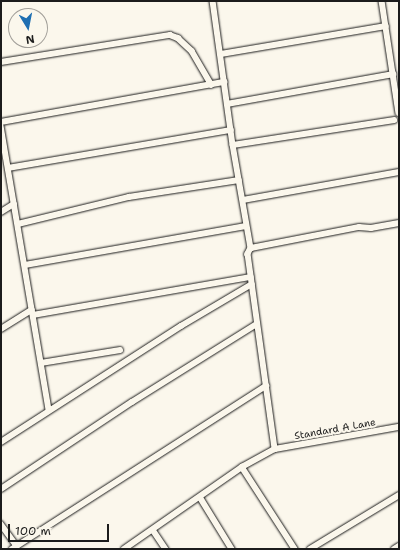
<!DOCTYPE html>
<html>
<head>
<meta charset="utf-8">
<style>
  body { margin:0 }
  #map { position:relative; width:400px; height:550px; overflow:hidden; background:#fbf7ec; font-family:"Shantell Sans",sans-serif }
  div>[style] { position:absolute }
  .roads { filter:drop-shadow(0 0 1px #1c1c1c) drop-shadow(0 0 1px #1c1c1c) }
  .street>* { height:5.5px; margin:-2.75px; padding:0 2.75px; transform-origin:2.75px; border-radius:2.75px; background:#fbf7ec }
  span { translate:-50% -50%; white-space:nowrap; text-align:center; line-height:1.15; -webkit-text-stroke:4px #fbf7ec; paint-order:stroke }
  .street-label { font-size:10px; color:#1c1c1c }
  .frame { position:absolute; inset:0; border:2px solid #1c1c1c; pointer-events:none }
  .north { position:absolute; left:8px; top:8px; width:40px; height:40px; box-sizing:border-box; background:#fbf7ec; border:1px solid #a29f99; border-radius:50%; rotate:170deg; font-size:11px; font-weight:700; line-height:16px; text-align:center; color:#1c1c1c }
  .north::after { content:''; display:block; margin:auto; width:14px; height:18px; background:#1f6fb2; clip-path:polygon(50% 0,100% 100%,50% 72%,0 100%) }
  .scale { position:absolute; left:8px; top:524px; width:101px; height:18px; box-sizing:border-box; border:2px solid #1c1c1c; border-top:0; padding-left:5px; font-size:12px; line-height:14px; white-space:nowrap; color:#1c1c1c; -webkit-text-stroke:3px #fbf7ec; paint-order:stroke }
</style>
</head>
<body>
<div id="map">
  <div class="roads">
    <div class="street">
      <i style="left:213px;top:1px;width:145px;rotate:82.1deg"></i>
      <i style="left:233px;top:145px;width:105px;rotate:80.1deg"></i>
      <i style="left:251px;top:248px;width:7px;rotate:117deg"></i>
      <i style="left:248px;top:254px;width:197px;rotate:82.1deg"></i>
      <i style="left:382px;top:1px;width:113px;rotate:81.4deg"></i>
      <i style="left:221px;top:54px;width:167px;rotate:-9.6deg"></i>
      <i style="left:1px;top:62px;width:171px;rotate:-9.1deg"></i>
      <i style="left:170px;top:35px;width:9px;rotate:21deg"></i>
      <i style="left:178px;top:38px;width:19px;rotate:43deg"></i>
      <i style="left:192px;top:51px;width:39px;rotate:60deg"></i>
      <i style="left:227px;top:104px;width:169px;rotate:-10.2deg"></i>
      <i style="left:1px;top:122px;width:227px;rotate:-10.2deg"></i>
      <i style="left:1px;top:126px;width:288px;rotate:80.4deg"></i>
      <i style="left:233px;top:145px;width:163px;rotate:-8.8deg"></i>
      <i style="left:8px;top:168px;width:226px;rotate:-9.7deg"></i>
      <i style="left:243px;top:200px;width:158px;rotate:-10.2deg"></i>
      <i style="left:1px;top:212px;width:15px;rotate:-32deg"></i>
      <i style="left:18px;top:224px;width:114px;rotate:-13.7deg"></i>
      <i style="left:129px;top:197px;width:111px;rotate:-8.8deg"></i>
      <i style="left:251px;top:248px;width:110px;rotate:-11deg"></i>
      <i style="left:359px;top:227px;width:12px;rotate:5deg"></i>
      <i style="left:371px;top:228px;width:28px;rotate:-10deg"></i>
      <i style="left:25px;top:265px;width:224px;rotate:-10deg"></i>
      <i style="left:33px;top:315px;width:221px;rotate:-9.9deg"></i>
      <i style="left:1px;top:329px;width:36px;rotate:-32deg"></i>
      <i style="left:41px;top:363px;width:80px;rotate:-9.3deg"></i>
      <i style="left:1px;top:442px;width:214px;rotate:-32.8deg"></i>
      <i style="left:181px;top:326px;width:82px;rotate:-30.6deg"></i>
      <i style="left:242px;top:467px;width:98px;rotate:57.1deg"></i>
      <i style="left:1px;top:489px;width:157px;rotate:-33.6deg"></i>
      <i style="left:132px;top:402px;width:147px;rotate:-32deg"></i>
      <i style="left:200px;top:497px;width:61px;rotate:58.4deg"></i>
      <i style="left:1px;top:524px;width:27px;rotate:54deg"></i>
      <i style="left:153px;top:530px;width:23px;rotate:56deg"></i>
      <i style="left:12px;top:549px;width:302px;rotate:-32.7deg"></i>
      <i style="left:124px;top:549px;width:144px;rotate:-34.8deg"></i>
      <i style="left:242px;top:467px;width:38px;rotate:-29deg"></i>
      <i style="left:275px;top:449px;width:126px;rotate:-10.1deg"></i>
      <i style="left:310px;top:549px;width:104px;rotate:-31.2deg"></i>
      <i style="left:394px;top:549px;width:6px;rotate:-31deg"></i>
    </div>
  </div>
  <div class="street-label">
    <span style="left:335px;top:429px;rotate:-10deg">Standard A Lane</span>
  </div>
  <div class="frame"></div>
  <div class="north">N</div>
  <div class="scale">100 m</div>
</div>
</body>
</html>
